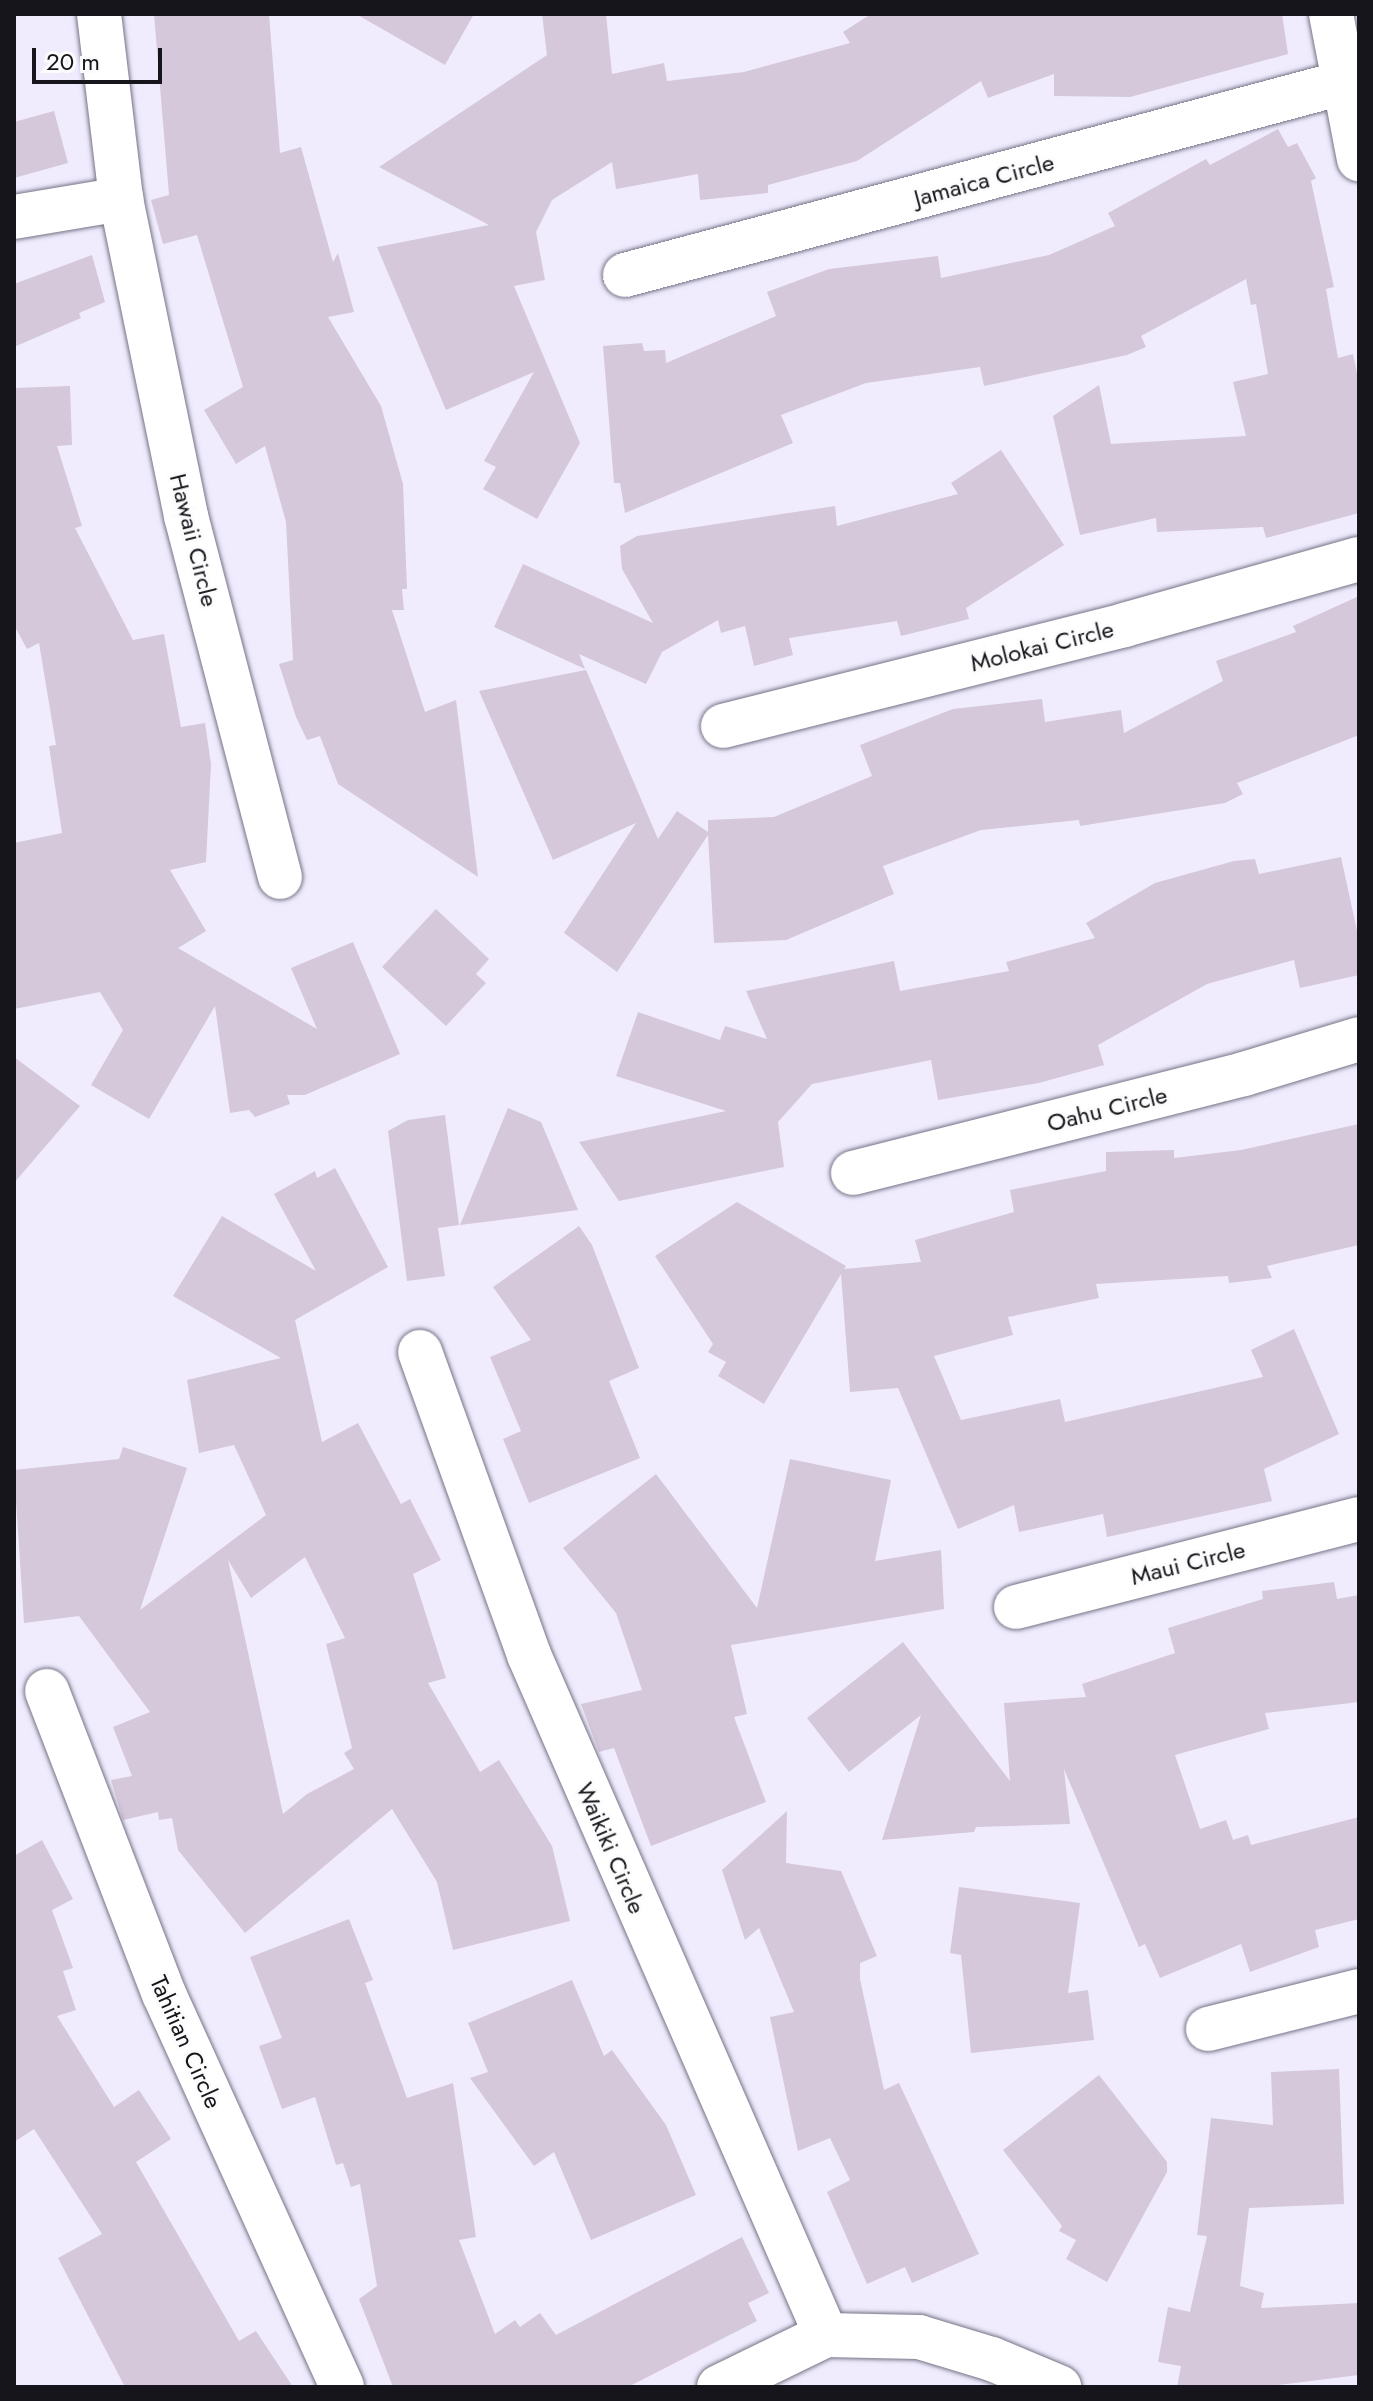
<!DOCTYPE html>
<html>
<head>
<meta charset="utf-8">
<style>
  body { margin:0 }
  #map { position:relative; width:1373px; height:2401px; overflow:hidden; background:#f0ecfe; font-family:Jost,sans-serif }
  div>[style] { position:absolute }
  .building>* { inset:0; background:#d5c8db }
  .roads { filter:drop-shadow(0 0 2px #777386) drop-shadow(0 0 2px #777386) }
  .minor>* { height:44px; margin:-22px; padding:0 22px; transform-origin:22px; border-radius:22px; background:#fff }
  span { translate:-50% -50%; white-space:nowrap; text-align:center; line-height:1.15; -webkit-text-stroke:6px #fcfcfc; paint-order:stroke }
  .street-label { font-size:24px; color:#17151c }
  .frame { position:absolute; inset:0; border:16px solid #17151c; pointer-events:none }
  .scale { position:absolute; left:32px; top:48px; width:130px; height:36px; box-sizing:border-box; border:4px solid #17151c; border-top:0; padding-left:10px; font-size:24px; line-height:28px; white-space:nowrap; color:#17151c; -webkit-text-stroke:6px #fcfcfc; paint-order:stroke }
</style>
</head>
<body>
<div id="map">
  <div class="building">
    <i style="clip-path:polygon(154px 14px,269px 14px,280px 153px,301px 147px,333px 262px,338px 253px,354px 312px,328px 317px,381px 406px,403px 484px,407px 589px,402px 589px,404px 610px,392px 610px,425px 712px,456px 700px,478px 877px,338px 784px,320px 736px,307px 740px,296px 717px,279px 664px,293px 660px,286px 522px,265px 446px,236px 464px,204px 410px,243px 387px,197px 235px,163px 244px,151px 200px,169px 195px)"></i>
    <i style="clip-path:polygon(356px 14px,474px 14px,445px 65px)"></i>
    <i style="clip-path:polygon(542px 14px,606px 14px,612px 74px,664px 63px,667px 81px,744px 72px,850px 43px,843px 32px,871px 14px,1282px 14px,1288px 54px,1130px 97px,1054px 96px,1054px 74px,988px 98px,981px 81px,857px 161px,768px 185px,768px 193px,700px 200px,698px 174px,616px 189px,612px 162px,552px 200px,536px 232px,545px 280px,514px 286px,580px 443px,537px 519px,483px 489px,496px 467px,484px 461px,534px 372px,446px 410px,377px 247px,489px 225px,379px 167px,547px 55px)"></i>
    <i style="clip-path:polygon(54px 111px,68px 163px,14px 178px,14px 122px)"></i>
    <i style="clip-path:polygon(1278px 129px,1288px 147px,1297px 143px,1316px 178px,1311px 181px,1334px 287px,1326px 289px,1338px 358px,1353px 354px,1359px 383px,1359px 513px,1266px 538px,1263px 527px,1157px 532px,1156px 518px,1080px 535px,1053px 416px,1099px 385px,1111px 444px,1246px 436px,1233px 382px,1268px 374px,1256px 304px,1251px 305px,1246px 279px,1141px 336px,1146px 347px,1127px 355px,984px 386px,980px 367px,866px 383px,781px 415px,793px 443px,625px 513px,620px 483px,614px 483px,603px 346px,642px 343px,644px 351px,665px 350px,666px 363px,776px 316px,767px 292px,829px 269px,938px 256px,941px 278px,1049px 255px,1115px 226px,1108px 213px,1206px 159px,1210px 165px)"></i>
    <i style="clip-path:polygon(92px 255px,105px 302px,79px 313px,81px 318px,14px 347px,14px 284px)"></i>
    <i style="clip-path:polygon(70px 386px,72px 445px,57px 446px,82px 526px,75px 528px,133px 640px,164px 634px,181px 727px,205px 723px,211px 764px,206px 862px,170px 870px,206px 931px,178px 948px,317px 1029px,291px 968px,353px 942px,400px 1054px,305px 1095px,287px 1095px,290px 1104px,255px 1117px,249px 1110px,230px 1113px,215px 1006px,149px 1119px,91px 1085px,123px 1030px,100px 992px,14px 1009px,14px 843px,62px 833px,49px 746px,56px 745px,39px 643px,27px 649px,14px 625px,14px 388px)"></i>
    <i style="clip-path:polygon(1001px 450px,1064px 545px,966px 608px,969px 619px,901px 636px,897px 621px,789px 638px,793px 655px,754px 666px,745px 626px,721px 633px,718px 620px,662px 652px,646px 684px,579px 654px,585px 669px,494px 627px,523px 564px,653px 623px,622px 569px,620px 546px,637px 536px,835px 506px,837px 526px,958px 494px,951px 483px)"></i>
    <i style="clip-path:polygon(1359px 596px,1359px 735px,1237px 783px,1243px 794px,1225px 803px,1080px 826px,1079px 820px,981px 830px,883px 866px,894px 894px,786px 940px,714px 943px,708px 835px,617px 972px,564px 933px,636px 823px,553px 860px,479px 691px,586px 670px,658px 839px,677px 811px,708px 832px,708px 820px,774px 817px,872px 776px,860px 745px,953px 709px,1042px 699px,1045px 722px,1121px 710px,1124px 733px,1223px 681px,1216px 661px,1296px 632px,1293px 626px)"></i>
    <i style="clip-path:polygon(1341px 857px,1359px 940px,1359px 975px,1300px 988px,1294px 960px,1207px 984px,1098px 1045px,1104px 1065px,1039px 1083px,938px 1100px,931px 1060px,812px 1084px,778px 1122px,784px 1167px,619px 1201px,579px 1142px,726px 1111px,616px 1076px,638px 1012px,720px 1040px,725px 1026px,767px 1039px,746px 991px,894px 961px,900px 991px,1009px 971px,1006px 962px,1095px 938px,1086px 923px,1155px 883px,1234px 861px,1255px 859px,1259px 874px)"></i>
    <i style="clip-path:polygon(436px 909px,489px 959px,476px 974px,486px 983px,446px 1026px,382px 967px)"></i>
    <i style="clip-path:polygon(14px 1057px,80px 1106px,14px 1183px)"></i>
    <i style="clip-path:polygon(508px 1108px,541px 1122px,578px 1210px,460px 1225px)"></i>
    <i style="clip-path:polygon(445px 1115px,459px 1225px,438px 1228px,445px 1276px,407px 1281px,388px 1131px,408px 1120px)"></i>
    <i style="clip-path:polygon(1359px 1124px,1359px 1245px,1267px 1266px,1272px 1278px,1229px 1283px,1228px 1276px,1096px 1284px,1099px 1298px,1008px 1317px,1013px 1335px,934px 1356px,961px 1420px,1060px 1399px,1065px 1422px,1263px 1377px,1251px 1350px,1294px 1329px,1339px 1434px,1264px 1469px,1272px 1501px,1107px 1537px,1103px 1514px,1019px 1532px,1014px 1505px,958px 1529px,898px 1388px,850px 1392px,841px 1274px,764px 1404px,718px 1376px,726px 1362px,708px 1352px,713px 1344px,655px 1256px,737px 1202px,846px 1266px,844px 1269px,921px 1262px,915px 1240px,1014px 1212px,1010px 1190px,1106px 1171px,1106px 1152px,1174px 1150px,1174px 1158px,1241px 1150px)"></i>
    <i style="clip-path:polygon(evenodd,335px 1168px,388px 1267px,295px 1320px,322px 1442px,358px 1423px,401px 1504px,410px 1499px,441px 1560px,413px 1574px,446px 1678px,428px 1683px,480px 1772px,499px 1760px,552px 1846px,570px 1921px,453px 1950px,437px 1882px,392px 1809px,245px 1933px,178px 1850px,172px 1818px,159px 1820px,158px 1812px,123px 1820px,111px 1780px,132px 1776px,113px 1727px,150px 1712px,79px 1616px,24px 1623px,14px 1470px,119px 1459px,123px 1447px,187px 1468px,140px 1610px,266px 1515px,234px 1445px,199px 1453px,187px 1380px,281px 1358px,173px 1296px,222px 1216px,316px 1271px,274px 1194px,315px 1171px,317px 1178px,335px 1168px,305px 1557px,345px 1638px,326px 1644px,352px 1748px,344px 1753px,354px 1769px,307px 1794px,283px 1814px,228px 1560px,251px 1598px,305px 1557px)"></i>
    <i style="clip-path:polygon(579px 1226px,592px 1245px,639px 1368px,609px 1381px,640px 1458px,529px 1503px,503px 1439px,521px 1431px,490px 1357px,531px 1340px,493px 1287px)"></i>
    <i style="clip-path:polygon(790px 1459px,891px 1480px,875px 1561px,941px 1550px,944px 1609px,731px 1645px,747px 1714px,734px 1717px,766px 1802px,651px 1846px,614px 1748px,599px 1752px,581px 1704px,642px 1690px,616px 1613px,563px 1548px,656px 1474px,757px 1608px)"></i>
    <i style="clip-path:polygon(1334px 1582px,1337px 1599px,1359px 1595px,1359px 1702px,1265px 1713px,1269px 1729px,1175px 1755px,1200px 1829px,1226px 1820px,1233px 1840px,1248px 1835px,1251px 1845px,1359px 1817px,1359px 1919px,1315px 1930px,1319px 1947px,1250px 1972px,1241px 1944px,1160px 1978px,1145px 1944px,1139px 1947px,1064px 1769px,1070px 1824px,976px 1827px,974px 1832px,882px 1840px,921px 1715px,849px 1772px,807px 1718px,903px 1642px,1010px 1781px,1004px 1703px,1086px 1697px,1082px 1684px,1175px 1653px,1168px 1628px,1263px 1599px,1262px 1591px)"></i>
    <i style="clip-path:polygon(787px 1811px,786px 1863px,841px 1871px,877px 1956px,860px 1963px,860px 1979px,884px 2090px,899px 2083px,979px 2254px,912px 2283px,905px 2267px,867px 2284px,827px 2192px,850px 2180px,830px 2138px,798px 2151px,770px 2017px,794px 2012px,759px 1928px,745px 1940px,722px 1870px)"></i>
    <i style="clip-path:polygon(42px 1840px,73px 1899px,52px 1910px,73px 1968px,63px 1971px,76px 2010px,57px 2016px,114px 2107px,139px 2090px,171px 2139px,136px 2162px,239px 2341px,256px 2331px,293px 2387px,125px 2387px,58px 2258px,102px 2234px,34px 2129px,14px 2142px,14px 1856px)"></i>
    <i style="clip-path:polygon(959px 1887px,1080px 1903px,1068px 1993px,1088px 1990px,1094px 2040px,971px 2053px,961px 1955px,950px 1953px)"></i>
    <i style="clip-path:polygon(349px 1919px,373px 1980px,365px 1983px,407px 2098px,453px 2083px,476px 2237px,459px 2240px,495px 2334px,515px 2320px,520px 2327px,540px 2313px,556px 2335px,742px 2237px,769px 2293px,748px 2303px,757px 2321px,628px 2387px,393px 2387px,359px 2299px,377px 2286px,360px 2184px,351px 2187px,343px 2163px,336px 2165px,315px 2097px,282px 2109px,259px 2046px,282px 2038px,250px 1957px)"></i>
    <i style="clip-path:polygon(572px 1980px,604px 2056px,612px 2050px,666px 2125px,696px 2195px,591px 2240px,554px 2152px,534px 2166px,470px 2078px,488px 2072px,468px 2023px)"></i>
    <i style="clip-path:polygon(1339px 2069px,1344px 2204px,1249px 2208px,1240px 2286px,1264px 2293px,1261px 2308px,1359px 2303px,1359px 2375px,1262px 2387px,1177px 2387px,1181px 2366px,1158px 2362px,1168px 2307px,1190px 2312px,1207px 2236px,1197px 2235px,1211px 2118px,1273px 2125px,1271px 2072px)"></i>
    <i style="clip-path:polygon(1099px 2075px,1167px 2162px,1167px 2172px,1107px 2282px,1066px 2259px,1076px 2240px,1059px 2231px,1062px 2226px,1003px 2150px)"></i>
  </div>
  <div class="roads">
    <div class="minor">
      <i style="left:99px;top:14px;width:186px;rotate:83.2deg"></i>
      <i style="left:121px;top:199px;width:324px;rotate:78.4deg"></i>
      <i style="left:186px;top:516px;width:373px;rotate:75.4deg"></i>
      <i style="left:1331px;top:14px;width:148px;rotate:79.1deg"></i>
      <i style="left:14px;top:217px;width:109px;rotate:-9.5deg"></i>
      <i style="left:625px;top:275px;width:742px;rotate:-14.99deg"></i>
      <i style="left:723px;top:726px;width:414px;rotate:-14.1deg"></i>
      <i style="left:1124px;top:625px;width:244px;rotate:-15.7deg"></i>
      <i style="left:853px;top:1173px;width:403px;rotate:-14.2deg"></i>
      <i style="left:1244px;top:1074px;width:120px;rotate:-16.9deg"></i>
      <i style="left:420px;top:1352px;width:322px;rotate:70.2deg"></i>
      <i style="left:529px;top:1655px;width:742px;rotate:66.41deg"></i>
      <i style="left:1016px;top:1607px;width:354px;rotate:-14.4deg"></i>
      <i style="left:47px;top:1691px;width:325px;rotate:68.9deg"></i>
      <i style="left:164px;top:1994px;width:431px;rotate:65.6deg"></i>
      <i style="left:1208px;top:2029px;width:156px;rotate:-14.1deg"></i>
      <i style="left:719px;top:2387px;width:119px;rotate:-25.9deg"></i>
      <i style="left:826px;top:2335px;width:93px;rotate:1.2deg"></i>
      <i style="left:919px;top:2337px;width:76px;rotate:16.8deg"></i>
      <i style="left:992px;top:2359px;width:73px;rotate:22.7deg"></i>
    </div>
  </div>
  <div class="street-label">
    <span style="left:984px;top:180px;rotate:-15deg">Jamaica Circle</span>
    <span style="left:194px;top:540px;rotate:76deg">Hawaii Circle</span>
    <span style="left:1042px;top:646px;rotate:-14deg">Molokai Circle</span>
    <span style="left:1107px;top:1109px;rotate:-14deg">Oahu Circle</span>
    <span style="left:1188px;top:1563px;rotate:-14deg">Maui Circle</span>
    <span style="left:611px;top:1848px;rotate:67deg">Waikiki Circle</span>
    <span style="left:186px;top:2042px;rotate:66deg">Tahitian Circle</span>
  </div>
  <div class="frame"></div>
  <div class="scale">20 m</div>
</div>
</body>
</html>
